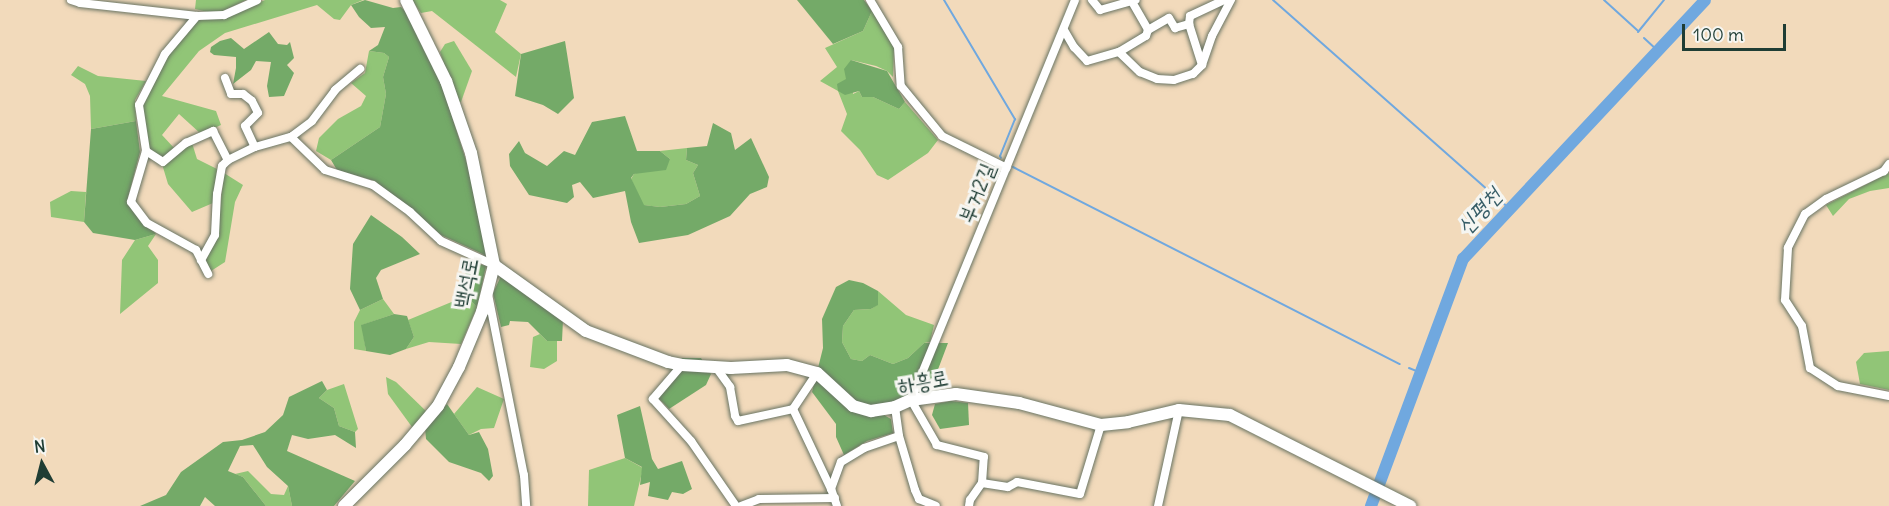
<!DOCTYPE html>
<html>
<head>
<meta charset="utf-8">
<style>
  body { margin:0 }
  #map { position:relative; width:1889px; height:506px; overflow:hidden; background:#f2dabb; font-family:Delius,"Poor Story",sans-serif }
  div>[style] { position:absolute }
  .green>* { inset:0; background:#91c577 }
  .forest>* { inset:0; background:#74aa68 }
  .stream>* { height:2px; margin:-1px; padding:0 1px; transform-origin:1px; border-radius:1px; background:#70a8df }
  .river>* { height:12px; margin:-6px; padding:0 6px; transform-origin:6px; border-radius:6px; background:#70a8df }
  .roads { filter:drop-shadow(0 0 2px #697463) drop-shadow(0 0 2px #697463) }
  .street>* { height:8px; margin:-4px; padding:0 4px; transform-origin:4px; border-radius:4px; background:#fff }
  .secondary>* { height:12px; margin:-6px; padding:0 6px; transform-origin:6px; border-radius:6px; background:#fff }
  span { translate:-50% -50%; white-space:nowrap; text-align:center; line-height:1.15; -webkit-text-stroke:6px #f6f6f2; paint-order:stroke }
  .street-label { font-size:21px; color:#1f3d34 }
  .water-label { font-size:22px; color:#375d67; font-style:italic }
  .north { position:absolute; left:12px; top:434px; width:60px; height:60px; -webkit-text-stroke:4px #f6f6f2; paint-order:stroke; rotate:353deg; font-size:16px; font-weight:700; line-height:24px; text-align:center; color:#1f3d34 }
  .north::after { content:''; display:block; margin:auto; width:21px; height:27px; background:#1f3d34; clip-path:polygon(50% 0,100% 100%,50% 72%,0 100%) }
  .scale { position:absolute; left:1682px; top:24px; width:104px; height:27px; box-sizing:border-box; border:3px solid #1f3d34; border-top:0; padding-left:8px; font-size:18px; line-height:21px; white-space:nowrap; color:#1f3d34; -webkit-text-stroke:4px #f6f6f2; paint-order:stroke }
</style>
</head>
<body>
<div id="map">
  <div class="green">
    <i style="clip-path:polygon(196px 0,246px 0,223px 11px,208px 12px,195px 9px)"></i>
    <i style="clip-path:polygon(265px 0,363px 0,351px 5px,340px 20px,334px 19px,317px 5px,225px 33px,199px 51px,162px 96px,216px 111px,221px 125px,201px 134px,179px 114px,162px 135px,175px 149px,163px 159px,148px 149px,142px 104px,164px 61px,199px 19px,221px 19px)"></i>
    <i style="clip-path:polygon(412px 0,500px 0,507px 4px,495px 32px,521px 54px,516px 77px,432px 11px,421px 13px)"></i>
    <i style="clip-path:polygon(872px 11px,894px 48px,893px 77px,887px 71px,876px 66px,851px 60px,853px 94px,859px 91px,862px 97px,873px 97px,899px 109px,905px 102px,938px 140px,928px 153px,888px 180px,877px 175px,860px 150px,841px 131px,847px 114px,838px 91px,820px 81px,837px 67px,825px 48px,863px 31px)"></i>
    <i style="clip-path:polygon(454px 41px,472px 71px,461px 102px,456px 101px,440px 52px,445px 44px)"></i>
    <i style="clip-path:polygon(369px 51px,384px 53px,389px 57px,383px 77px,386px 94px,380px 127px,331px 160px,316px 151px,319px 138px,338px 119px,361px 106px,366px 96px,351px 83px,365px 73px)"></i>
    <i style="clip-path:polygon(78px 66px,98px 76px,146px 81px,135px 100px,136px 121px,91px 129px,90px 96px,85px 84px,71px 75px)"></i>
    <i style="clip-path:polygon(192px 143px,197px 159px,217px 169px,213px 203px,192px 212px,168px 184px,162px 164px)"></i>
    <i style="clip-path:polygon(687px 148px,686px 160px,698px 165px,693px 173px,700px 196px,686px 204px,660px 207px,643px 205px,631px 179px,634px 174px,670px 159px,660px 151px)"></i>
    <i style="clip-path:polygon(224px 173px,243px 185px,235px 202px,225px 262px,211px 271px,206px 261px,218px 229px)"></i>
    <i style="clip-path:polygon(1889px 173px,1889px 188px,1870px 191px,1849px 199px,1833px 216px,1826px 205px)"></i>
    <i style="clip-path:polygon(71px 191px,86px 192px,84px 222px,51px 217px,50px 202px)"></i>
    <i style="clip-path:polygon(156px 234px,148px 246px,158px 260px,158px 283px,120px 314px,122px 260px,135px 240px)"></i>
    <i style="clip-path:polygon(878px 291px,906px 315px,934px 325px,930px 342px,924px 343px,908px 358px,893px 364px,870px 355px,862px 361px,851px 359px,842px 342px,843px 326px,854px 310px,871px 309px,877px 305px)"></i>
    <i style="clip-path:polygon(466px 296px,477px 307px,461px 344px,429px 342px,406px 349px,414px 337px,408px 320px)"></i>
    <i style="clip-path:polygon(383px 299px,394px 314px,362px 325px,366px 351px,354px 349px,354px 322px,360px 310px)"></i>
    <i style="clip-path:polygon(540px 334px,547px 341px,557px 341px,557px 361px,544px 369px,530px 367px,533px 337px)"></i>
    <i style="clip-path:polygon(1889px 351px,1889px 390px,1860px 384px,1856px 362px,1864px 353px)"></i>
    <i style="clip-path:polygon(386px 377px,396px 382px,427px 412px,412px 427px,388px 394px)"></i>
    <i style="clip-path:polygon(344px 384px,358px 429px,355px 432px,339px 426px,334px 408px,319px 398px,327px 390px)"></i>
    <i style="clip-path:polygon(477px 387px,504px 399px,494px 428px,481px 429px,469px 435px,454px 414px)"></i>
    <i style="clip-path:polygon(625px 458px,643px 468px,634px 506px,588px 506px,589px 470px)"></i>
    <i style="clip-path:polygon(248px 471px,271px 494px,284px 495px,288px 486px,292px 506px,266px 506px,243px 477px,235px 474px)"></i>
  </div>
  <div class="forest">
    <i style="clip-path:polygon(365px 0,393px 8px,401px 7px,406px 12px,443px 88px,469px 170px,487px 256px,441px 235px,375px 181px,337px 170px,331px 160px,380px 127px,386px 94px,383px 77px,389px 57px,384px 53px,369px 51px,378px 45px,385px 27px,371px 28px,359px 17px,351px 5px)"></i>
    <i style="clip-path:polygon(797px 0,864px 0,872px 11px,863px 31px,833px 44px)"></i>
    <i style="clip-path:polygon(269px 32px,278px 44px,287px 45px,290px 42px,294px 58px,287px 65px,294px 73px,284px 96px,269px 97px,267px 86px,271px 62px,256px 61px,251px 70px,233px 84px,236px 68px,236px 57px,214px 55px,210px 52px,211px 47px,220px 41px,231px 38px,244px 49px)"></i>
    <i style="clip-path:polygon(565px 41px,574px 98px,558px 114px,543px 105px,515px 96px,521px 54px)"></i>
    <i style="clip-path:polygon(851px 60px,887px 71px,905px 102px,899px 109px,873px 97px,862px 97px,859px 91px,845px 95px,838px 91px,837px 84px,846px 79px,844px 69px)"></i>
    <i style="clip-path:polygon(625px 116px,637px 151px,660px 151px,670px 159px,666px 170px,634px 174px,631px 178px,644px 205px,660px 207px,686px 204px,700px 196px,693px 173px,698px 165px,686px 160px,687px 148px,707px 146px,713px 123px,731px 133px,735px 150px,751px 138px,769px 177px,767px 187px,750px 194px,730px 216px,688px 235px,639px 243px,631px 222px,625px 191px,593px 198px,580px 182px,572px 185px,574px 197px,567px 203px,529px 195px,510px 166px,509px 154px,519px 141px,525px 153px,547px 166px,564px 151px,575px 155px,592px 122px)"></i>
    <i style="clip-path:polygon(136px 121px,140px 152px,127px 201px,156px 234px,135px 240px,93px 233px,84px 222px,91px 129px)"></i>
    <i style="clip-path:polygon(371px 215px,402px 237px,420px 254px,381px 270px,376px 278px,383px 299px,360px 310px,350px 289px,353px 244px)"></i>
    <i style="clip-path:polygon(471px 262px,486px 266px,477px 307px,466px 296px,468px 281px,465px 272px)"></i>
    <i style="clip-path:polygon(501px 276px,563px 320px,562px 341px,547px 341px,528px 322px,510px 321px,509px 325px,501px 327px,493px 293px)"></i>
    <i style="clip-path:polygon(849px 280px,863px 283px,878px 291px,878px 305px,871px 309px,854px 310px,843px 326px,842px 342px,851px 359px,862px 361px,870px 355px,893px 364px,908px 358px,924px 343px,948px 343px,931px 388px,887px 405px,884px 415px,891px 419px,893px 433px,867px 441px,844px 455px,836px 437px,836px 424px,812px 392px,823px 348px,822px 319px,836px 287px)"></i>
    <i style="clip-path:polygon(394px 314px,407px 316px,414px 337px,406px 349px,390px 355px,366px 351px,361px 325px)"></i>
    <i style="clip-path:polygon(682px 358px,701px 358px,711px 374px,706px 385px,669px 409px,654px 393px)"></i>
    <i style="clip-path:polygon(322px 381px,327px 390px,319px 398px,334px 408px,339px 426px,355px 432px,356px 448px,335px 435px,308px 439px,292px 435px,287px 451px,355px 481px,334px 506px,292px 506px,288px 486px,267px 467px,253px 445px,240px 446px,228px 471px,243px 477px,266px 506px,215px 506px,205px 497px,200px 506px,140px 506px,166px 495px,181px 472px,223px 442px,242px 440px,265px 432px,283px 415px,289px 397px)"></i>
    <i style="clip-path:polygon(951px 401px,968px 403px,969px 425px,940px 429px,932px 415px,935px 404px)"></i>
    <i style="clip-path:polygon(447px 404px,469px 435px,479px 432px,488px 449px,493px 476px,489px 481px,481px 473px,449px 462px,426px 439px,425px 428px)"></i>
    <i style="clip-path:polygon(640px 406px,652px 459px,658px 469px,682px 461px,692px 489px,683px 494px,672px 492px,668px 500px,648px 496px,650px 482px,640px 485px,642px 467px,625px 458px,617px 415px)"></i>
  </div>
  <div class="stream">
    <i style="left:944px;top:0;width:139px;rotate:59.2deg"></i>
    <i style="left:1015px;top:119px;width:40px;rotate:112deg"></i>
    <i style="left:1000px;top:156px;width:2px;rotate:63deg"></i>
    <i style="left:1273px;top:0;width:288px;rotate:41.5deg"></i>
    <i style="left:1604px;top:0;width:45px;rotate:42.3deg"></i>
    <i style="left:1638px;top:32px;width:41px;rotate:-50.9deg"></i>
    <i style="left:1644px;top:38px;width:21px;rotate:43deg"></i>
    <i style="left:1013px;top:167px;width:434px;rotate:27deg"></i>
    <i style="left:1497px;top:198px;width:17px;rotate:40deg"></i>
    <i style="left:1409px;top:368px;width:11px;rotate:22deg"></i>
  </div>
  <div class="river">
    <i style="left:1371px;top:506px;width:264px;rotate:-69.6deg"></i>
    <i style="left:1463px;top:259px;width:354px;rotate:-46.9deg"></i>
  </div>
  <div class="roads">
    <div class="street">
      <i style="left:71px;top:0;width:9px;rotate:18deg"></i>
      <i style="left:80px;top:3px;width:118px;rotate:6.3deg"></i>
      <i style="left:197px;top:16px;width:27px;rotate:-2deg"></i>
      <i style="left:224px;top:15px;width:36px;rotate:-24deg"></i>
      <i style="left:870px;top:0;width:55px;rotate:59.2deg"></i>
      <i style="left:898px;top:47px;width:39px;rotate:86deg"></i>
      <i style="left:901px;top:86px;width:65px;rotate:50.6deg"></i>
      <i style="left:942px;top:136px;width:72px;rotate:26.2deg"></i>
      <i style="left:1092px;top:0;width:13px;rotate:51deg"></i>
      <i style="left:1100px;top:10px;width:37px;rotate:-16deg"></i>
      <i style="left:1131px;top:0;width:34px;rotate:60deg"></i>
      <i style="left:197px;top:16px;width:50px;rotate:130.1deg"></i>
      <i style="left:165px;top:54px;width:57px;rotate:117deg"></i>
      <i style="left:139px;top:105px;width:47px;rotate:81.3deg"></i>
      <i style="left:146px;top:151px;width:53px;rotate:106.4deg"></i>
      <i style="left:131px;top:202px;width:26px;rotate:53deg"></i>
      <i style="left:147px;top:223px;width:56px;rotate:28.9deg"></i>
      <i style="left:196px;top:250px;width:27px;rotate:63deg"></i>
      <i style="left:1064px;top:30px;width:20px;rotate:60deg"></i>
      <i style="left:1074px;top:47px;width:19px;rotate:47deg"></i>
      <i style="left:1087px;top:61px;width:33px;rotate:-16deg"></i>
      <i style="left:1119px;top:52px;width:29px;rotate:44deg"></i>
      <i style="left:1140px;top:72px;width:18px;rotate:22deg"></i>
      <i style="left:1157px;top:79px;width:17px;rotate:3deg"></i>
      <i style="left:1174px;top:80px;width:20px;rotate:-18deg"></i>
      <i style="left:1193px;top:74px;width:13px;rotate:-45deg"></i>
      <i style="left:1202px;top:65px;width:31px;rotate:-71deg"></i>
      <i style="left:1212px;top:36px;width:41px;rotate:-62.2deg"></i>
      <i style="left:1119px;top:52px;width:31px;rotate:-31deg"></i>
      <i style="left:1146px;top:36px;width:6px;rotate:-72deg"></i>
      <i style="left:1148px;top:30px;width:24px;rotate:-30deg"></i>
      <i style="left:1169px;top:18px;width:12px;rotate:59deg"></i>
      <i style="left:1175px;top:28px;width:15px;rotate:-16deg"></i>
      <i style="left:1202px;top:65px;width:43px;rotate:-107.6deg"></i>
      <i style="left:1189px;top:24px;width:8px;rotate:-83deg"></i>
      <i style="left:1190px;top:16px;width:38px;rotate:-25deg"></i>
      <i style="left:225px;top:78px;width:17px;rotate:69deg"></i>
      <i style="left:231px;top:94px;width:12px"></i>
      <i style="left:243px;top:94px;width:11px;rotate:38deg"></i>
      <i style="left:252px;top:101px;width:13px;rotate:63deg"></i>
      <i style="left:258px;top:113px;width:18px;rotate:135deg"></i>
      <i style="left:245px;top:126px;width:23px;rotate:65deg"></i>
      <i style="left:291px;top:137px;width:26px;rotate:-37deg"></i>
      <i style="left:312px;top:121px;width:39px;rotate:-53deg"></i>
      <i style="left:335px;top:90px;width:33px;rotate:-40deg"></i>
      <i style="left:146px;top:151px;width:20px;rotate:33deg"></i>
      <i style="left:163px;top:162px;width:30px;rotate:-40deg"></i>
      <i style="left:186px;top:143px;width:30px;rotate:-24deg"></i>
      <i style="left:213px;top:131px;width:33px;rotate:63deg"></i>
      <i style="left:228px;top:160px;width:8px;rotate:135deg"></i>
      <i style="left:222px;top:166px;width:28px;rotate:100deg"></i>
      <i style="left:217px;top:194px;width:41px;rotate:92.8deg"></i>
      <i style="left:215px;top:235px;width:29px;rotate:119deg"></i>
      <i style="left:228px;top:160px;width:30px;rotate:-26deg"></i>
      <i style="left:255px;top:147px;width:37px;rotate:-16deg"></i>
      <i style="left:291px;top:137px;width:47px;rotate:44.1deg"></i>
      <i style="left:325px;top:170px;width:50px;rotate:17.4deg"></i>
      <i style="left:373px;top:185px;width:46px;rotate:36.1deg"></i>
      <i style="left:410px;top:212px;width:42px;rotate:43.1deg"></i>
      <i style="left:441px;top:241px;width:58px;rotate:24.4deg"></i>
      <i style="left:1889px;top:164px;width:9px;rotate:126deg"></i>
      <i style="left:1884px;top:171px;width:64px;rotate:154.2deg"></i>
      <i style="left:1826px;top:199px;width:26px;rotate:144deg"></i>
      <i style="left:1805px;top:214px;width:38px;rotate:117deg"></i>
      <i style="left:1788px;top:248px;width:52px;rotate:93.3deg"></i>
      <i style="left:1785px;top:300px;width:31px;rotate:57deg"></i>
      <i style="left:1802px;top:326px;width:43px;rotate:79.2deg"></i>
      <i style="left:1810px;top:368px;width:33px;rotate:33deg"></i>
      <i style="left:1838px;top:386px;width:52px;rotate:11.1deg"></i>
      <i style="left:488px;top:294px;width:185px;rotate:78.8deg"></i>
      <i style="left:524px;top:475px;width:31px;rotate:86deg"></i>
      <i style="left:682px;top:365px;width:45px;rotate:130.5deg"></i>
      <i style="left:653px;top:399px;width:57px;rotate:47.9deg"></i>
      <i style="left:691px;top:441px;width:79px;rotate:55.3deg"></i>
      <i style="left:715px;top:366px;width:26px;rotate:54deg"></i>
      <i style="left:730px;top:387px;width:29px;rotate:80deg"></i>
      <i style="left:735px;top:416px;width:6px;rotate:59deg"></i>
      <i style="left:738px;top:421px;width:56px;rotate:-12.3deg"></i>
      <i style="left:817px;top:373px;width:43px;rotate:123.7deg"></i>
      <i style="left:793px;top:409px;width:89px;rotate:64.6deg"></i>
      <i style="left:895px;top:407px;width:29px;rotate:82deg"></i>
      <i style="left:899px;top:436px;width:56px;rotate:73.5deg"></i>
      <i style="left:915px;top:490px;width:10px;rotate:66deg"></i>
      <i style="left:919px;top:499px;width:18px;rotate:22deg"></i>
      <i style="left:982px;top:483px;width:26px;rotate:-86deg"></i>
      <i style="left:984px;top:457px;width:49px;rotate:-165.7deg"></i>
      <i style="left:937px;top:445px;width:52px;rotate:-120deg"></i>
      <i style="left:911px;top:400px;width:432px;rotate:-67.7deg"></i>
      <i style="left:741px;top:506px;width:19px;rotate:-21deg"></i>
      <i style="left:759px;top:499px;width:76px;rotate:-0.8deg"></i>
      <i style="left:837px;top:506px;width:18px;rotate:-109deg"></i>
      <i style="left:831px;top:489px;width:29px;rotate:-70deg"></i>
      <i style="left:841px;top:462px;width:27px;rotate:-31deg"></i>
      <i style="left:864px;top:448px;width:37px;rotate:-19deg"></i>
      <i style="left:969px;top:506px;width:6px;rotate:-81deg"></i>
      <i style="left:970px;top:500px;width:21px;rotate:-55deg"></i>
      <i style="left:982px;top:483px;width:26px;rotate:9deg"></i>
      <i style="left:1008px;top:487px;width:10px;rotate:-29deg"></i>
      <i style="left:1017px;top:482px;width:64px;rotate:10.8deg"></i>
      <i style="left:1080px;top:494px;width:72px;rotate:-73.1deg"></i>
      <i style="left:1158px;top:506px;width:98px;rotate:-77.7deg"></i>
    </div>
    <div class="secondary">
      <i style="left:494px;top:265px;width:113px;rotate:35.7deg"></i>
      <i style="left:586px;top:331px;width:88px;rotate:20.7deg"></i>
      <i style="left:668px;top:362px;width:14px;rotate:12deg"></i>
      <i style="left:682px;top:365px;width:49px;rotate:3.5deg"></i>
      <i style="left:731px;top:368px;width:56px;rotate:-3.1deg"></i>
      <i style="left:787px;top:365px;width:31px;rotate:15deg"></i>
      <i style="left:817px;top:373px;width:49px;rotate:42.5deg"></i>
      <i style="left:853px;top:406px;width:19px;rotate:16deg"></i>
      <i style="left:871px;top:411px;width:24px;rotate:-9deg"></i>
      <i style="left:895px;top:407px;width:17px;rotate:-24deg"></i>
      <i style="left:911px;top:400px;width:45px;rotate:-7.6deg"></i>
      <i style="left:956px;top:394px;width:64px;rotate:8.1deg"></i>
      <i style="left:1019px;top:403px;width:85px;rotate:15deg"></i>
      <i style="left:1101px;top:425px;width:27px;rotate:-6deg"></i>
      <i style="left:1128px;top:422px;width:52px;rotate:-13.2deg"></i>
      <i style="left:1179px;top:410px;width:51px;rotate:5.6deg"></i>
      <i style="left:1230px;top:415px;width:202px;rotate:26.8deg"></i>
      <i style="left:344px;top:506px;width:86px;rotate:-45deg"></i>
      <i style="left:405px;top:445px;width:51px;rotate:-49.8deg"></i>
      <i style="left:438px;top:406px;width:44px;rotate:-61.7deg"></i>
      <i style="left:459px;top:367px;width:60px;rotate:-67.3deg"></i>
      <i style="left:482px;top:312px;width:49px;rotate:-75.7deg"></i>
      <i style="left:494px;top:265px;width:114px;rotate:-101.6deg"></i>
      <i style="left:471px;top:153px;width:76px;rotate:-109.1deg"></i>
      <i style="left:446px;top:81px;width:90px;rotate:-116.3deg"></i>
    </div>
  </div>
  <div class="street-label">
    <span style="left:977px;top:193px;rotate:-68deg">부거2길</span>
    <span style="left:466px;top:283px;rotate:-79deg">백석로</span>
    <span style="left:923px;top:382px;rotate:-11deg">하흥로</span>
  </div>
  <div class="water-label">
    <span style="left:1479px;top:211px;rotate:-47deg">신평천</span>
  </div>
  <div class="north">N</div>
  <div class="scale">100 m</div>
</div>
</body>
</html>
